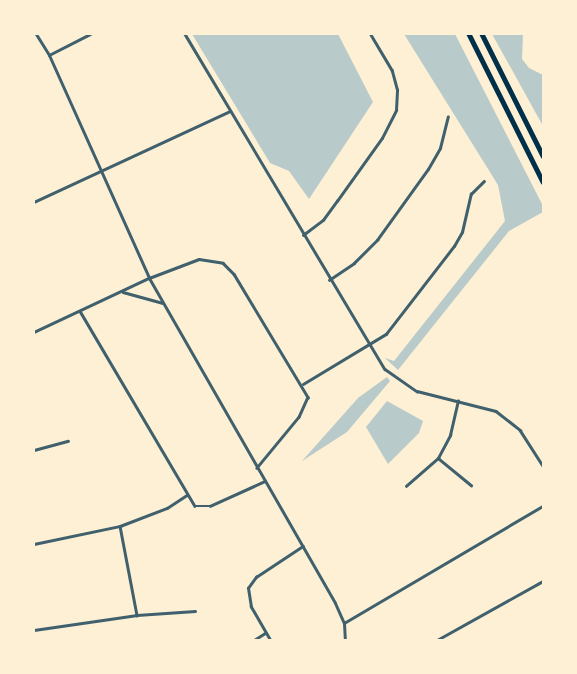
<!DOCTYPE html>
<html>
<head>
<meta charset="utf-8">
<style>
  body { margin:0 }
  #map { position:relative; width:577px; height:674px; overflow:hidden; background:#fdf0d5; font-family:Helvetica,sans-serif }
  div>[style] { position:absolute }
  .green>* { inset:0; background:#b9caca }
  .minor>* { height:2.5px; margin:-1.25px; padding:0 1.25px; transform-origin:1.25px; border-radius:1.25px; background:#3f606c }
  .tertiary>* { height:3px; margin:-1.5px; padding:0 1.5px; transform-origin:1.5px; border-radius:1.5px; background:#3f606c }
  .motorway>* { height:4.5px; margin:-2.25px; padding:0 2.25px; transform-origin:2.25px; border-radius:2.25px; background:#003049 }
  span { translate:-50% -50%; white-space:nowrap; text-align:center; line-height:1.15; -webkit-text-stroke:4.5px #fdf0d5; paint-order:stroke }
  .frame { position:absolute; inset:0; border:35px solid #fdf0d5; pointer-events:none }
</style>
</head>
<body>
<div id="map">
  <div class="green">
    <i style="clip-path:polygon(192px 34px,338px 34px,373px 102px,309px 199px,289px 171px,270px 163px)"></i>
    <i style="clip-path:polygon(404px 34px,455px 34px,543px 206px,543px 212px,509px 231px,398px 370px,385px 358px,394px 361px,505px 221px,498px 185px)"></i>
    <i style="clip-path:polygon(492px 34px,523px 34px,522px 59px,529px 68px,543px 75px,543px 126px)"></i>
    <i style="clip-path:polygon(387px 377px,390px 381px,347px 432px,302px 461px,358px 398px)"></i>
    <i style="clip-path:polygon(387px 401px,423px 421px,419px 433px,388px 464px,366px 427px)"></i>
  </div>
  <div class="minor">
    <i style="left:185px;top:34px;width:390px;rotate:59.2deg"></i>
    <i style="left:385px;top:369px;width:39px;rotate:35deg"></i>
    <i style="left:417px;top:391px;width:81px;rotate:14.2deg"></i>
    <i style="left:496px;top:411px;width:31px;rotate:38deg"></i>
    <i style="left:520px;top:430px;width:43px;rotate:57.4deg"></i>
    <i style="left:49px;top:55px;width:46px;rotate:-27.1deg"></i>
    <i style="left:34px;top:202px;width:216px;rotate:-24.9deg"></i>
    <i style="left:303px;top:235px;width:25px;rotate:-37deg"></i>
    <i style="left:323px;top:220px;width:24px;rotate:-54deg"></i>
    <i style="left:337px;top:201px;width:77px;rotate:-54.5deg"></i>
    <i style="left:382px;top:138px;width:31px;rotate:-63deg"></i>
    <i style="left:396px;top:110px;width:20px;rotate:-87deg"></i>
    <i style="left:397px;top:90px;width:20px;rotate:-105deg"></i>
    <i style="left:392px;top:71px;width:43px;rotate:-120.7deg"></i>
    <i style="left:329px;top:280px;width:30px;rotate:-34deg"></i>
    <i style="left:354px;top:263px;width:33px;rotate:-45deg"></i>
    <i style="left:377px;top:240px;width:87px;rotate:-54.3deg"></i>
    <i style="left:428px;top:169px;width:24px;rotate:-60deg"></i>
    <i style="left:440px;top:148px;width:32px;rotate:-76deg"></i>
    <i style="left:123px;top:292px;width:41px;rotate:15.4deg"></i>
    <i style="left:80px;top:311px;width:226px;rotate:59.5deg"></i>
    <i style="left:195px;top:506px;width:15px"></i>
    <i style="left:210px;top:506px;width:60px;rotate:-24.4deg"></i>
    <i style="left:34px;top:332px;width:127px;rotate:-25.2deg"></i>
    <i style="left:149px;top:278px;width:53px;rotate:-20.8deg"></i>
    <i style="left:199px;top:259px;width:24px;rotate:9deg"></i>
    <i style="left:223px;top:263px;width:16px;rotate:45deg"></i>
    <i style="left:234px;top:274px;width:144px;rotate:59deg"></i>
    <i style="left:308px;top:397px;width:22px;rotate:114deg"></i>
    <i style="left:299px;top:417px;width:66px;rotate:129.5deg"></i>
    <i style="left:303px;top:384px;width:97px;rotate:-31.1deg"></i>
    <i style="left:386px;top:334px;width:111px;rotate:-52.3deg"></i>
    <i style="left:454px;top:246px;width:16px;rotate:-60deg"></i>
    <i style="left:462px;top:232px;width:39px;rotate:-77deg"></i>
    <i style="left:471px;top:194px;width:18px;rotate:-45deg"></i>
    <i style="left:34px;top:450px;width:35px;rotate:-15deg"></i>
    <i style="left:438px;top:458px;width:43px;rotate:39.3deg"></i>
    <i style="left:406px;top:486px;width:43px;rotate:-41.2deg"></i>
    <i style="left:438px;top:458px;width:26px;rotate:-62deg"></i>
    <i style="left:450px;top:435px;width:35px;rotate:-77deg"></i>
    <i style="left:120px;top:526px;width:91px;rotate:79.2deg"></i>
    <i style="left:34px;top:544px;width:88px;rotate:-11.8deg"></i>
    <i style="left:120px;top:526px;width:50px;rotate:-21deg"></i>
    <i style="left:167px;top:508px;width:24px;rotate:-33deg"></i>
    <i style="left:344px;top:623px;width:231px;rotate:-30.5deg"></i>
    <i style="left:34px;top:630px;width:104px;rotate:-8.3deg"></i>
    <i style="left:137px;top:615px;width:58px;rotate:-3.9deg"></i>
    <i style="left:254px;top:640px;width:13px;rotate:-32deg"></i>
    <i style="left:270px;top:640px;width:38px;rotate:-120deg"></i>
    <i style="left:251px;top:607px;width:19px;rotate:-99deg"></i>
    <i style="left:248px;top:588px;width:14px;rotate:-54deg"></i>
    <i style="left:256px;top:577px;width:56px;rotate:-33.4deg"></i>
    <i style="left:437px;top:640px;width:121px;rotate:-29.1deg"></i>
  </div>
  <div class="tertiary">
    <i style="left:36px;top:34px;width:25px;rotate:58deg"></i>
    <i style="left:49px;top:55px;width:244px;rotate:65.8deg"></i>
    <i style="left:149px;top:278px;width:374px;rotate:60.2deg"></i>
    <i style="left:335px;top:603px;width:22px;rotate:66deg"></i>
    <i style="left:344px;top:623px;width:17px;rotate:87deg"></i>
  </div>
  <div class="motorway">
    <i style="left:469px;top:34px;width:165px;rotate:63.4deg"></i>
    <i style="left:482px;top:34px;width:136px;rotate:63.4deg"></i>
  </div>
  <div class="frame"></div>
</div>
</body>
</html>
